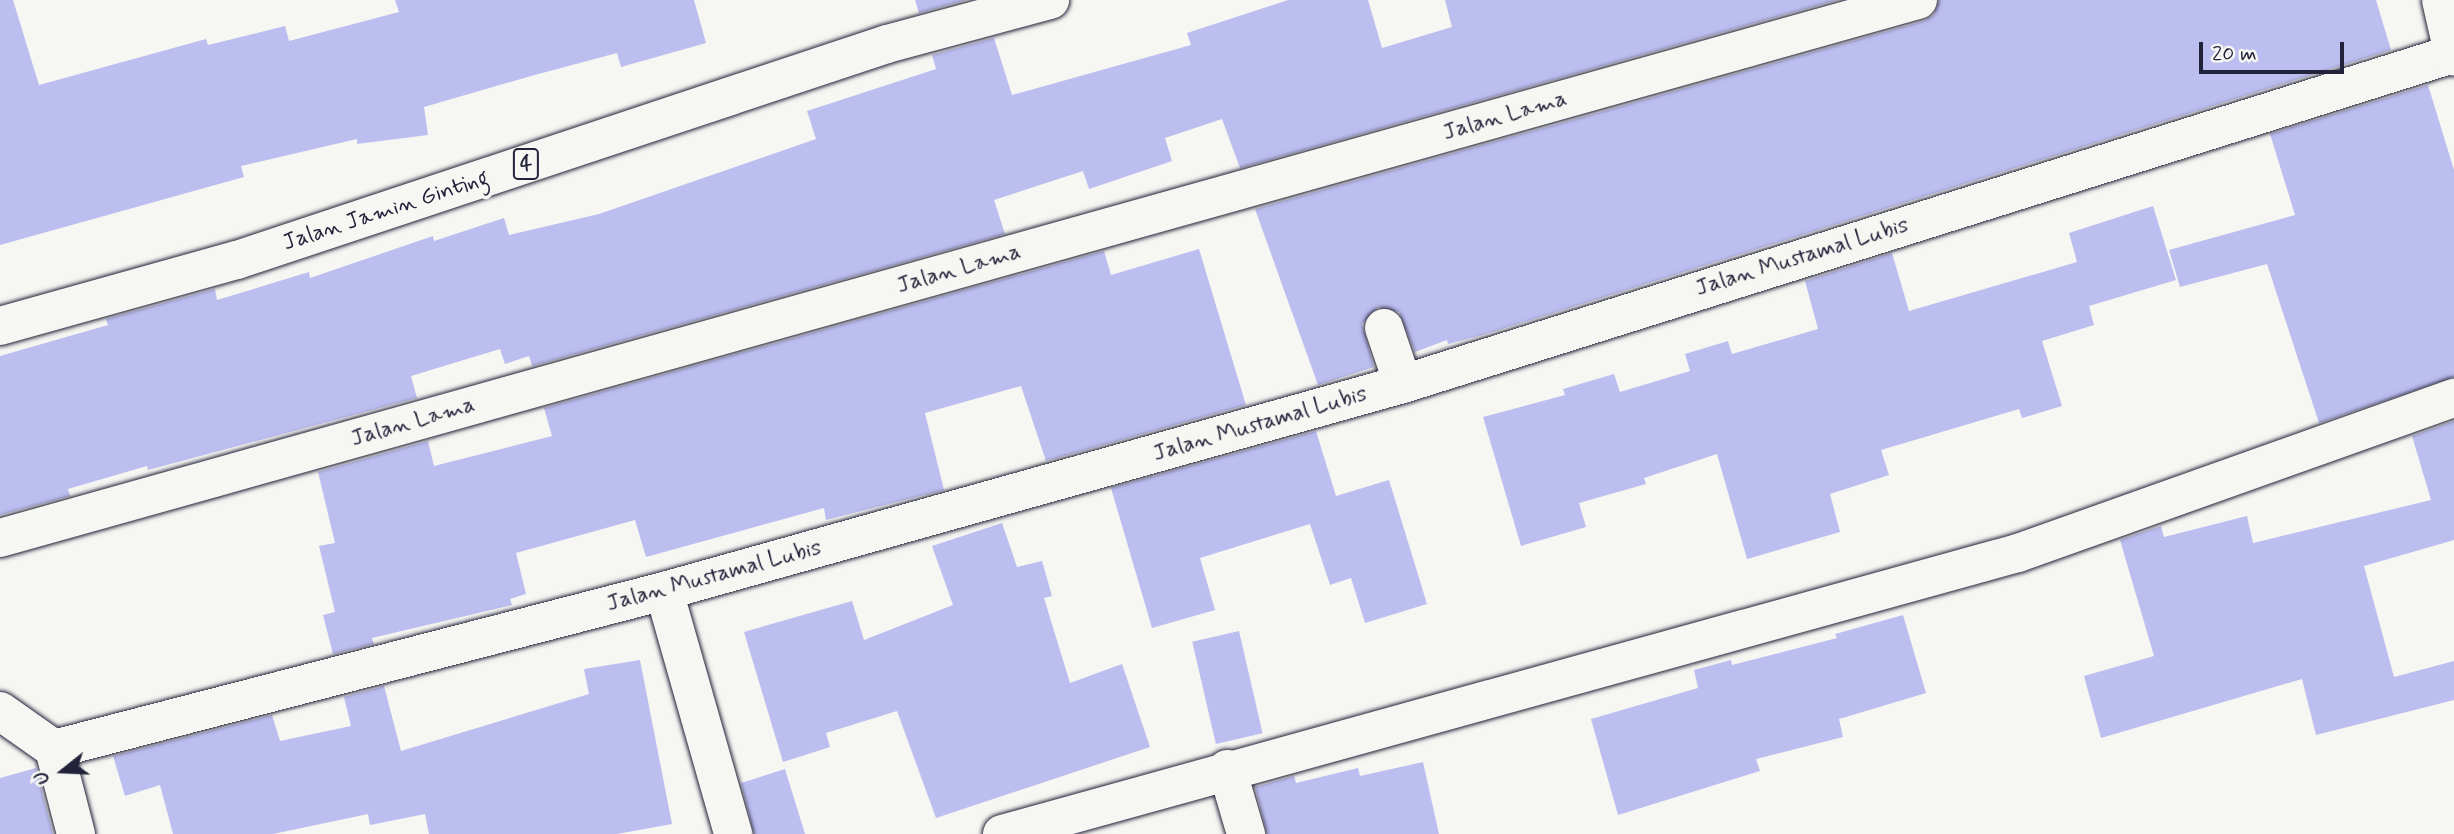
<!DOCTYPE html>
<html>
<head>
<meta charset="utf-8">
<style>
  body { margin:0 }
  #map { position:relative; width:2454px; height:834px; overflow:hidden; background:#f6f6f2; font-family:Mynerve,sans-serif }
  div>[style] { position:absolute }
  .building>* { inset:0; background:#bdbef0; transform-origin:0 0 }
  .roads { filter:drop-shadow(0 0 2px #22223b) drop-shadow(0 0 2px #22223b) }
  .street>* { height:38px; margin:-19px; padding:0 19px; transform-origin:19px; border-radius:19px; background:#f6f6f2 }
  .secondary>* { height:38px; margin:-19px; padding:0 19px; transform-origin:19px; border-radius:19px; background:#f6f6f2 }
  .highway>* { height:38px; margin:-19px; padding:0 19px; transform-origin:19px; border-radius:19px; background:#f6f6f2 }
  span { translate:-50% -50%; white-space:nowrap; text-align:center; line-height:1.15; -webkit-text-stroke:7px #f6f6f2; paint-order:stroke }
  .shield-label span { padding:2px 5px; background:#f6f6f2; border:2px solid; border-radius:5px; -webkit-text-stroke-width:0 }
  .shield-label { font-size:21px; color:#22223b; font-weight:700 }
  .street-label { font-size:23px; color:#22223b }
  .north { position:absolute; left:28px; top:736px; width:70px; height:70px; -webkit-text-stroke:5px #f6f6f2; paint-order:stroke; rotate:252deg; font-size:19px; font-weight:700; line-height:28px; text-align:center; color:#22223b }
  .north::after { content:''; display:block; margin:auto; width:24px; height:32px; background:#22223b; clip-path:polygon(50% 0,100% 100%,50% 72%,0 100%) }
  .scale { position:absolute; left:2199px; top:42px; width:145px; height:32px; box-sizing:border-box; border:4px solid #22223b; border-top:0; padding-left:9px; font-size:21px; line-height:24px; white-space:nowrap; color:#22223b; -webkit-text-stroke:5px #f6f6f2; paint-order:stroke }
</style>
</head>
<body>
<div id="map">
  <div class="building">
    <i style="clip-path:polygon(0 0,13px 0,39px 85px,206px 39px,208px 45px,285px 26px,289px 41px,399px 12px,395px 0,694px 0,706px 43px,621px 67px,617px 53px,531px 76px,424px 107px,428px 135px,357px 144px,357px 139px,241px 166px,244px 177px,0 245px)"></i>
    <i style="clip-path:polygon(915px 0,966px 0,919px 13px)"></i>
    <i style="clip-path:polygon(1288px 0,1368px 0,1382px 48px,1452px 27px,1445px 0,1837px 0,1240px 168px,1222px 119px,1165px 138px,1172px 161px,1089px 189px,1083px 171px,994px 200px,1005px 234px,532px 366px,529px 356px,505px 364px,500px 349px,411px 376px,417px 398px,148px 470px,147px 466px,68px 489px,70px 496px,0 515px,0 356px,108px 325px,106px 319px,215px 289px,217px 300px,309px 272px,310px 278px,433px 236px,434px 241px,504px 218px,509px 235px,599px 214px,816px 139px,807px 111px,936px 69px,932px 55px,994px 38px,1012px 95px,1191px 45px,1187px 33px)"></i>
    <i style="clip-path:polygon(1939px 0,2376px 0,2391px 50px,1483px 335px,1448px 344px,1447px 340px,1415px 352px,1399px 312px,1378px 307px,1362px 324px,1374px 367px,1318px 385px,1255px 209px,1924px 21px,1934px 15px)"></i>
    <i style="clip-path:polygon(2428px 85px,2454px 170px,2454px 377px,2319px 423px,2267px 264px,2180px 287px,2169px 250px,2295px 215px,2270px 134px)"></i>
    <i style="clip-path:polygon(2153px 206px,2176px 280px,2089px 306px,2094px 325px,2042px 341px,2062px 406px,2022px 418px,2019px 409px,1881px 450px,1889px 475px,1830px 494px,1840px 532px,1747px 559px,1717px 454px,1644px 478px,1646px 484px,1579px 503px,1586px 527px,1521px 546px,1483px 417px,1565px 395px,1563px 389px,1614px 374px,1620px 392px,1690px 371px,1685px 354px,1728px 341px,1732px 354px,1818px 329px,1805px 281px,1892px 253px,1909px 311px,2077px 262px,2069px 233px)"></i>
    <i style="clip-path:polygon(1199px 249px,1246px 405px,1046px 461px,1021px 386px,925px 413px,944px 490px,826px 520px,824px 508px,646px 557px,635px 520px,516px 553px,526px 594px,510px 599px,512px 605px,372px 638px,374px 644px,333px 654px,323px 615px,335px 612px,319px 546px,335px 543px,318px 472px,428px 441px,434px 466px,552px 436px,544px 408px,1104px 251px,1111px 275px)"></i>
    <i style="clip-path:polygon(2454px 421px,2454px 540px,2364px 566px,2394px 677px,2454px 661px,2454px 700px,2316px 735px,2302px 679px,2101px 738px,2084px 676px,2154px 656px,2120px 540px,2161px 526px,2164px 537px,2247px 516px,2253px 543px,2431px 500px,2412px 436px)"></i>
    <i style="clip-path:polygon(1316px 431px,1336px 496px,1389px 480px,1427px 604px,1365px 623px,1351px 578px,1330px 585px,1310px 524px,1200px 558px,1215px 610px,1152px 628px,1111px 488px)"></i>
    <i style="clip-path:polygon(1002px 523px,1017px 567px,1042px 561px,1052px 596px,1044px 598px,1070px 683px,1122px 664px,1150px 747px,936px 818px,897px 711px,826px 733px,830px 747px,783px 762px,744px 632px,852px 601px,864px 640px,953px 605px,932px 546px)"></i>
    <i style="clip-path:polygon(1903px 615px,1926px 693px,1839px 719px,1843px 737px,1756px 759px,1760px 771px,1618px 815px,1591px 719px,1698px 688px,1694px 670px,1731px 660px,1732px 665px,1837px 638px,1835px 634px)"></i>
    <i style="left:1239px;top:631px;width:105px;height:48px;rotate:77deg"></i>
    <i style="clip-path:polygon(640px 660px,672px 824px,617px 834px,429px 834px,425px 814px,370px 825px,368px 814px,273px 834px,173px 834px,160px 785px,125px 796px,113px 756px,272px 715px,280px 741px,351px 726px,344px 697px,384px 686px,401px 751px,589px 694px,584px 669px)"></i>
    <i style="clip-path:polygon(1423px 762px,1439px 834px,1267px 834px,1255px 787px,1294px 776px,1296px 783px,1358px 768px,1360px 776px)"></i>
    <i style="clip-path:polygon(36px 768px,53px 834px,0 834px,0 778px)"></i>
    <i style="clip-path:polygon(785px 769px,805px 834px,754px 834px,741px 783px)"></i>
  </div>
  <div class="roads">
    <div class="street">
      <i style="left:1384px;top:328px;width:59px;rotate:71.3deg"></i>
      <i style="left:0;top:538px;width:1992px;rotate:-15.67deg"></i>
      <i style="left:664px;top:591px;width:253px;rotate:74.1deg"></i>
      <i style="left:0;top:711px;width:66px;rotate:35.1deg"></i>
      <i style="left:54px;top:749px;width:88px;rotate:75.5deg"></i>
      <i style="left:54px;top:749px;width:630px;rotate:-14.52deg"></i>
      <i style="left:664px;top:591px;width:767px;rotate:-15.65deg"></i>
      <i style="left:1403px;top:384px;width:1101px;rotate:-17.45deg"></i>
      <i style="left:1227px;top:769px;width:68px;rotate:73.7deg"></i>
      <i style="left:1002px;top:834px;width:1054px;rotate:-15.46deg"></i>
      <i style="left:2018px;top:553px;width:463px;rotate:-19.6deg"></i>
    </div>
    <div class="secondary">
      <i style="left:2441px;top:0;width:58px;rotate:77.2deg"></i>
    </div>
    <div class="highway">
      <i style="left:0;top:326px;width:246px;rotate:-15.6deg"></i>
      <i style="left:237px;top:260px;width:685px;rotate:-18.38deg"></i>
      <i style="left:887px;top:44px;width:169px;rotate:-15.1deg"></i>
    </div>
  </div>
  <div class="shield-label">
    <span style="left:526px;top:164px">4</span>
  </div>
  <div class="street-label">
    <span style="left:1505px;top:116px;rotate:-16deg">Jalan Lama</span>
    <span style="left:386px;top:211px;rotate:-18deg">Jalan Jamin Ginting</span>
    <span style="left:1802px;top:257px;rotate:-17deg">Jalan Mustamal Lubis</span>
    <span style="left:959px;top:269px;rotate:-16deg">Jalan Lama</span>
    <span style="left:413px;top:422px;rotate:-16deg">Jalan Lama</span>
    <span style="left:1260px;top:424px;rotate:-16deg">Jalan Mustamal Lubis</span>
    <span style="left:714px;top:576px;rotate:-15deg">Jalan Mustamal Lubis</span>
  </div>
  <div class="north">U</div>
  <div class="scale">20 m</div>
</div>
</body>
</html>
